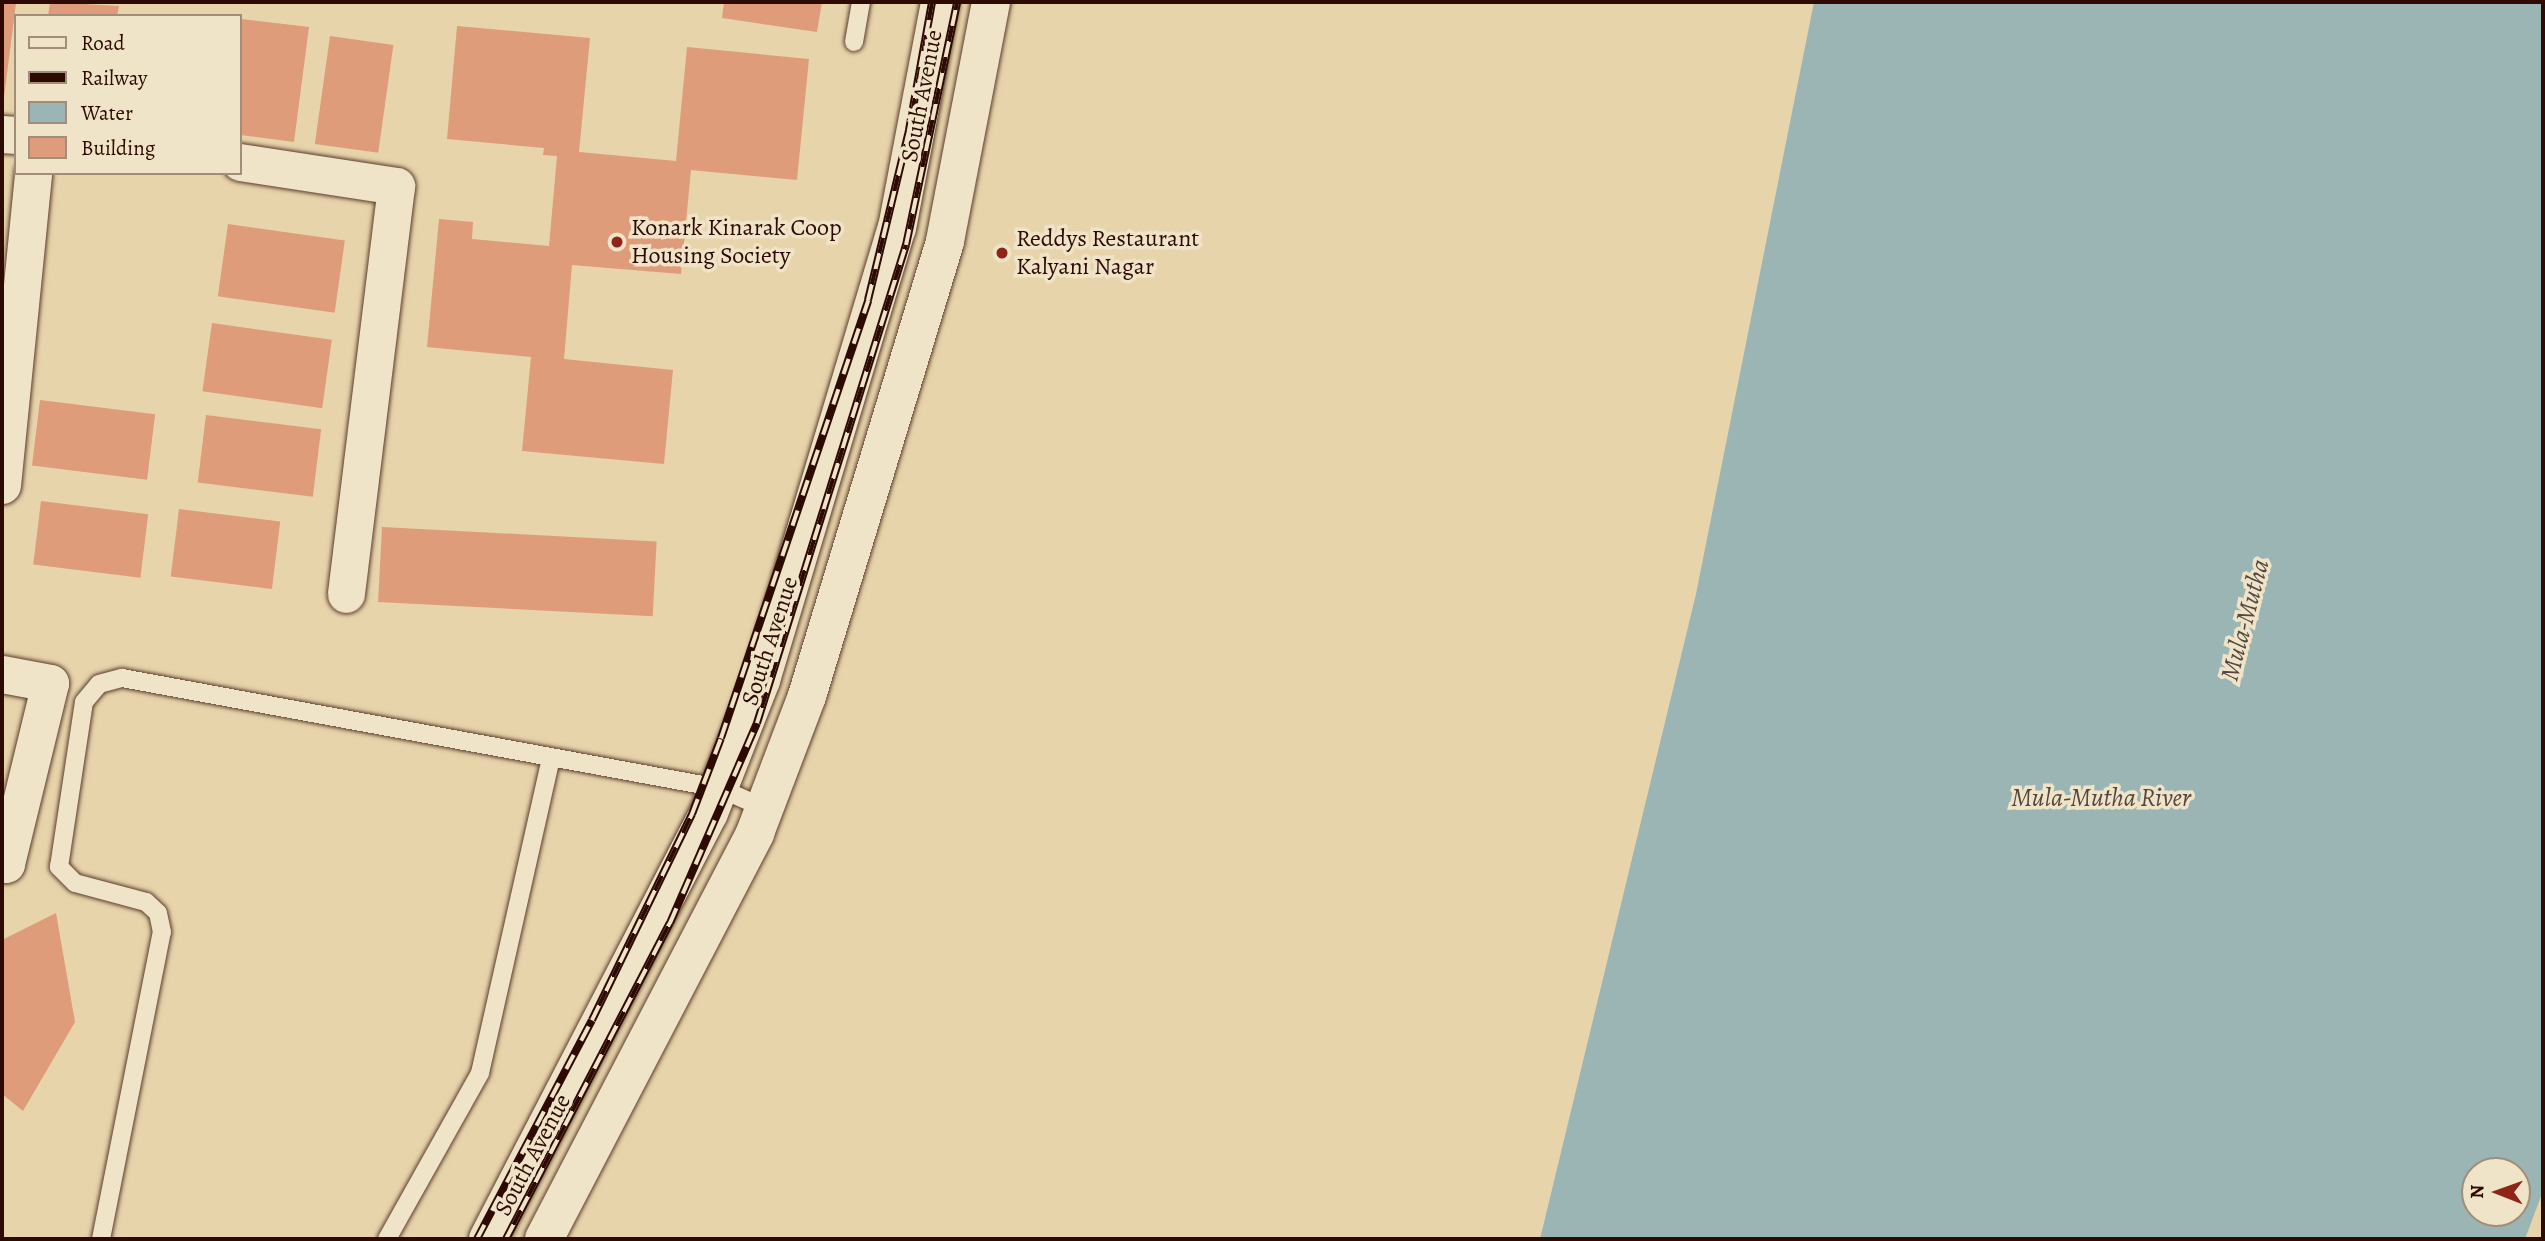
<!DOCTYPE html>
<html>
<head>
<meta charset="utf-8">
<style>
  body { margin:0 }
  #map { position:relative; width:2545px; height:1241px; overflow:hidden; background:#e7d4ab; font-family:Alegreya,serif }
  div>[style] { position:absolute }
  .water>* { inset:0; background:#9bb5b4 }
  .building>* { inset:0; background:#df9c7a; transform-origin:0 0 }
  .roads { filter:drop-shadow(0 0 2px #5c3d2c) drop-shadow(0 0 2px #5c3d2c) }
  .lane>* { height:18px; margin:-9px; padding:0 9px; transform-origin:9px; border-radius:9px; background:#efe3c8 }
  .street>* { height:37px; margin:-18.5px; padding:0 18.5px; transform-origin:18.5px; border-radius:18.5px; background:#efe3c8 }
  .secondary>* { height:38px; margin:-19px; padding:0 19px; transform-origin:19px; border-radius:19px; background:#efe3c8 }
  .rail>* { height:8px; margin-top:-4px; transform-origin:0; background:repeating-linear-gradient(90deg,#efe3c8 0 16px,#2d0b02 0 32px); box-sizing:border-box; border-block:2px solid #2d0b02 }
  .dots>* { width:19px; height:19px; translate:-50% -50%; box-sizing:border-box; border:4px solid #efe3c8; border-radius:50% }
  span { translate:-50% -50%; white-space:nowrap; text-align:center; line-height:1.15; -webkit-text-stroke:7px #efe3c8; paint-order:stroke }
  .street-label { font-size:24px; color:#2d0b02 }
  .poi-label { font-size:24px; color:#2d0b02 }
  .left { translate:0 -50%; text-align:left }
  .water-label { font-size:26px; color:#544640; font-style:italic }
  .frame { position:absolute; inset:0; border:4px solid #2d0b02; pointer-events:none }
  .legend { position:absolute; left:14px; top:14px; width:228px; height:161px; box-sizing:border-box; background:#efe3c8; border:2px solid #a18d79; margin:0; padding:9px 12px; list-style:none; font-size:21px; color:#2d0b02 }
  .legend li { display:flex; align-items:center; gap:14px; height:35px }
  .legend b { width:35px; border:2px solid #a18d79 }
  .north { position:absolute; left:2461px; top:1157px; width:70px; height:70px; box-sizing:border-box; background:#efe3c8; border:2px solid #a18d79; border-radius:50%; rotate:271deg; font-size:19px; font-weight:700; line-height:28px; text-align:center; color:#2d0b02 }
  .north::after { content:''; display:block; margin:auto; width:24px; height:32px; background:#8f2418; clip-path:polygon(50% 0,100% 100%,50% 72%,0 100%) }
</style>
</head>
<body>
<div id="map">
  <div class="water">
    <i style="clip-path:polygon(evenodd,1814px 2px,2543px 2px,2543px 1191px,2525px 1239px,1540px 1239px,1696px 594px,1814px 2px,2475px 1171px,2517px 1171px,2517px 1213px,2475px 1213px,2475px 1171px)"></i>
  </div>
  <div class="building">
    <i style="clip-path:polygon(2px 2px,16px 3px,3px 105px,2px 105px)"></i>
    <i style="clip-path:polygon(50px 2px,119px 6px,117px 16px,48px 16px)"></i>
    <i style="clip-path:polygon(724px 2px,822px 2px,817px 32px,722px 18px)"></i>
    <i style="clip-path:polygon(241px 19px,309px 27px,294px 142px,240px 135px)"></i>
    <i style="clip-path:polygon(457px 26px,590px 38px,579px 152px,676px 161px,687px 47px,809px 59px,797px 180px,691px 170px,681px 274px,572px 265px,564px 359px,673px 370px,664px 464px,522px 451px,531px 357px,427px 347px,439px 219px,473px 222px,472px 239px,549px 246px,557px 156px,543px 155px,544px 148px,447px 139px)"></i>
    <i style="left:330px;top:36px;width:64px;height:109px;rotate:8deg"></i>
    <i style="left:228px;top:224px;width:118px;height:73px;rotate:8deg"></i>
    <i style="left:212px;top:323px;width:121px;height:69px;rotate:8deg"></i>
    <i style="left:40px;top:400px;width:116px;height:66px;rotate:7deg"></i>
    <i style="left:206px;top:415px;width:116px;height:68px;rotate:7deg"></i>
    <i style="left:41px;top:501px;width:108px;height:64px;rotate:7deg"></i>
    <i style="left:179px;top:509px;width:102px;height:68px;rotate:7deg"></i>
    <i style="left:382px;top:527px;width:275px;height:75px;rotate:3deg"></i>
    <i style="clip-path:polygon(56px 913px,75px 1022px,23px 1111px,2px 1094px,2px 940px)"></i>
  </div>
  <div class="roads">
    <div class="lane">
      <i style="left:854px;top:42px;width:41px;rotate:-80.1deg"></i>
      <i style="left:101px;top:1239px;width:313px;rotate:-78.8deg"></i>
      <i style="left:162px;top:932px;width:19px;rotate:-102deg"></i>
      <i style="left:158px;top:913px;width:16px;rotate:-137deg"></i>
      <i style="left:146px;top:902px;width:73px;rotate:-165deg"></i>
      <i style="left:75px;top:883px;width:23px;rotate:-135deg"></i>
      <i style="left:59px;top:867px;width:167px;rotate:-81.4deg"></i>
      <i style="left:84px;top:702px;width:23px;rotate:-50deg"></i>
      <i style="left:99px;top:684px;width:24px;rotate:-15deg"></i>
      <i style="left:122px;top:678px;width:607px;rotate:10.44deg"></i>
      <i style="left:719px;top:788px;width:49px;rotate:24deg"></i>
      <i style="left:387px;top:1239px;width:190px;rotate:-60.7deg"></i>
      <i style="left:480px;top:1073px;width:322px;rotate:-77.3deg"></i>
    </div>
    <div class="street">
      <i style="left:2px;top:134px;width:14px;rotate:4deg"></i>
      <i style="left:240px;top:162px;width:158px;rotate:8.7deg"></i>
      <i style="left:396px;top:186px;width:411px;rotate:97deg"></i>
      <i style="left:2px;top:485px;width:314px;rotate:-84.3deg"></i>
      <i style="left:2px;top:674px;width:49px;rotate:10.6deg"></i>
      <i style="left:50px;top:683px;width:186px;rotate:103.7deg"></i>
      <i style="left:6px;top:864px;width:4px;rotate:-166deg"></i>
    </div>
    <div class="secondary">
      <i style="left:488px;top:1239px;width:480px;rotate:-62.6deg"></i>
      <i style="left:709px;top:813px;width:143px;rotate:-68.6deg"></i>
      <i style="left:761px;top:680px;width:472px;rotate:-73.3deg"></i>
      <i style="left:897px;top:228px;width:230px;rotate:-79.2deg"></i>
      <i style="left:544px;top:1239px;width:458px;rotate:-62.5deg"></i>
      <i style="left:755px;top:833px;width:147px;rotate:-69.2deg"></i>
      <i style="left:807px;top:696px;width:475px;rotate:-73.1deg"></i>
      <i style="left:945px;top:241px;width:243px;rotate:-79.1deg"></i>
    </div>
  </div>
  <div class="rail">
    <i style="left:477px;top:1239px;width:247px;rotate:-62.3deg"></i>
    <i style="left:592px;top:1020px;width:229px;rotate:-64.1deg"></i>
    <i style="left:692px;top:814px;width:81px;rotate:-69.1deg"></i>
    <i style="left:721px;top:738px;width:462px;rotate:-71.4deg"></i>
    <i style="left:868px;top:300px;width:175px;rotate:-76.4deg"></i>
    <i style="left:909px;top:130px;width:130px;rotate:-79.8deg"></i>
    <i style="left:506px;top:1239px;width:356px;rotate:-62.6deg"></i>
    <i style="left:670px;top:923px;width:218px;rotate:-66.5deg"></i>
    <i style="left:757px;top:723px;width:501px;rotate:-72.69deg"></i>
    <i style="left:906px;top:245px;width:248px;rotate:-78.1deg"></i>
  </div>
  <div class="dots">
    <i style="left:617px;top:242px;background:#8f2418"></i>
    <i style="left:1002px;top:253px;background:#8f2418"></i>
  </div>
  <div class="street-label">
    <span style="left:922px;top:96px;rotate:-79deg">South Avenue</span>
    <span style="left:770px;top:641px;rotate:-72deg">South Avenue</span>
    <span style="left:533px;top:1155px;rotate:-62deg">South Avenue</span>
  </div>
  <div class="poi-label">
    <span class="left" style="left:631px;top:242px">Konark Kinarak Coop<br>Housing Society</span>
    <span class="left" style="left:1016px;top:253px">Reddys Restaurant<br>Kalyani Nagar</span>
  </div>
  <div class="water-label">
    <span style="left:2245px;top:620px;rotate:-75deg">Mula-Mutha</span>
    <span style="left:2101px;top:798px">Mula-Mutha River</span>
  </div>
  <div class="frame"></div>
  <ul class="legend">
  <li><b style="height:9px;background:#efe3c8"></b>Road</li>
  <li><b style="height:9px;background:#2d0b02"></b>Railway</li>
  <li><b style="height:19px;background:#9bb5b4"></b>Water</li>
  <li><b style="height:19px;background:#df9c7a"></b>Building</li>
  </ul>
  <div class="north">N</div>
</div>
</body>
</html>
